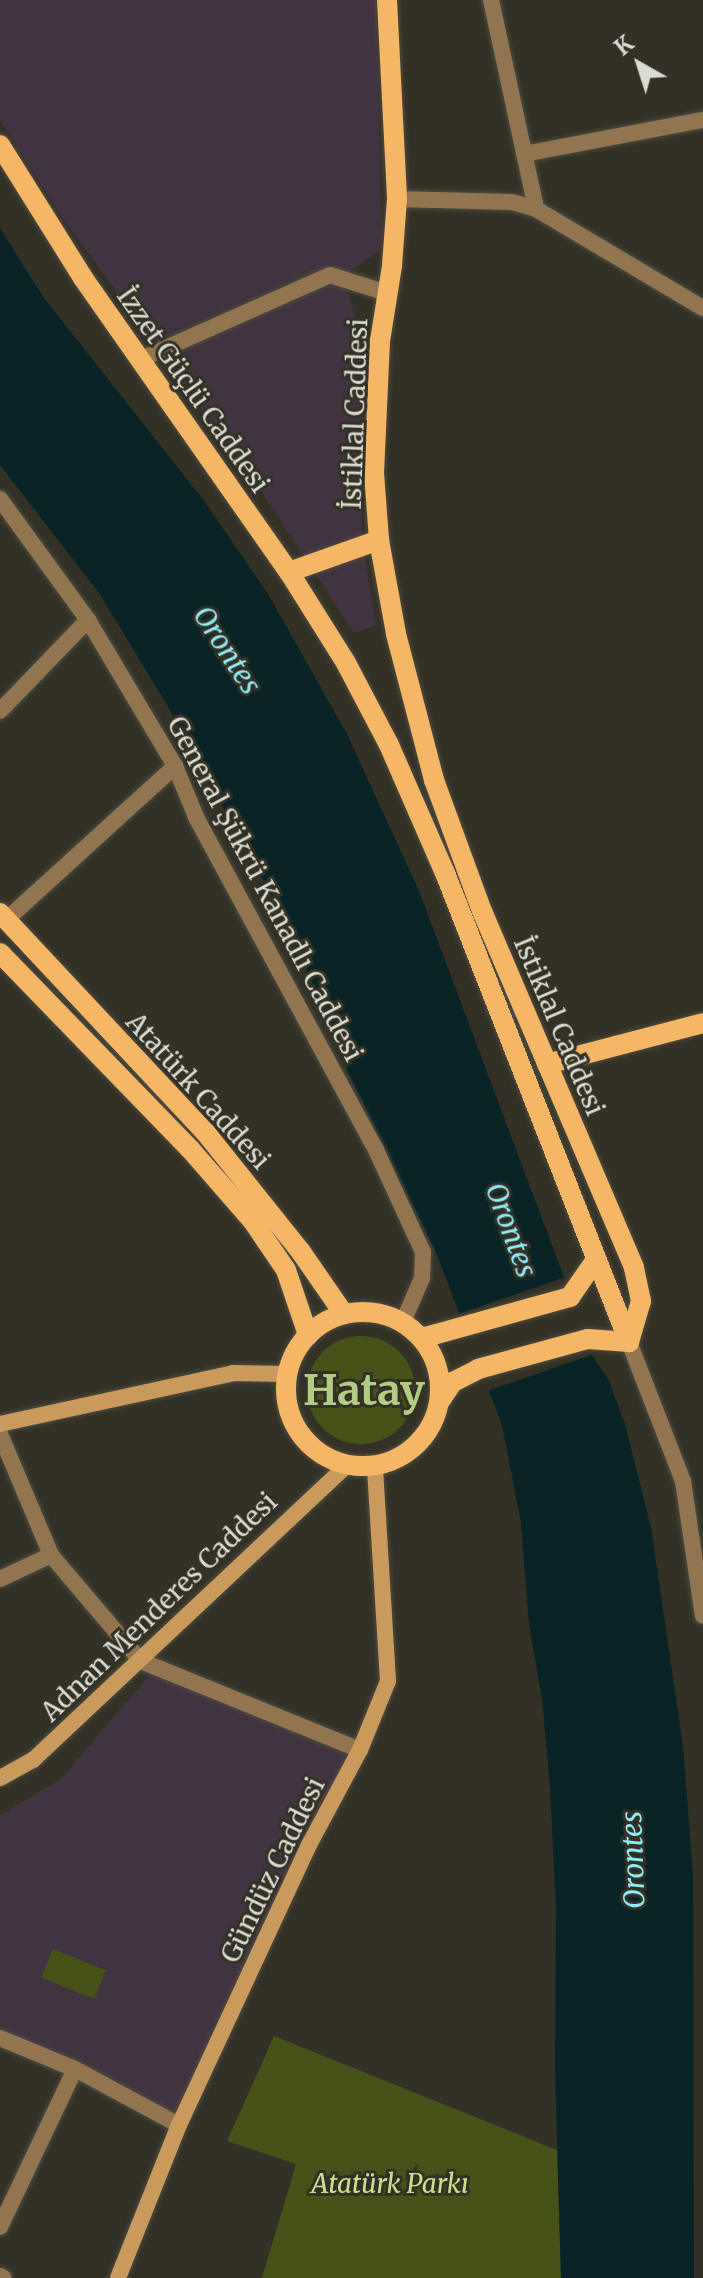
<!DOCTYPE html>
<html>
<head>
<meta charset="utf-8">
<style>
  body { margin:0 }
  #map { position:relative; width:703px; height:2278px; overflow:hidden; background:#333125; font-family:Merriweather,serif }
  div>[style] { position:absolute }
  .commercial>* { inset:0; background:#413340 }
  .green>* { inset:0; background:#465217; transform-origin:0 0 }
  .round { border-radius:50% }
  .water>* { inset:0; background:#092427 }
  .pier>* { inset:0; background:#333125; transform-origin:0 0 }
  .roads { filter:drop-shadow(0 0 2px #4e4c41) drop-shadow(0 0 2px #4e4c41) }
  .minor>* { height:16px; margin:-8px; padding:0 8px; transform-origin:8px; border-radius:8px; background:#92754f }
  .tertiary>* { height:16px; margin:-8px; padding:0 8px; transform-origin:8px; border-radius:8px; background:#92754f }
  .secondary>* { height:16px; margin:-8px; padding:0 8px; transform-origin:8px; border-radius:8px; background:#ca9a5d }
  .primary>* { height:20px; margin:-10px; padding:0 10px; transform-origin:10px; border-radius:10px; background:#f5b766 }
  .primary>.ring { margin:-10px; padding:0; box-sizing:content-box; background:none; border:20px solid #f5b766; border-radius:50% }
  span { translate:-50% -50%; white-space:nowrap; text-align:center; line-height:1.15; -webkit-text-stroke:6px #333125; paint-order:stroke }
  .street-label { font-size:26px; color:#dcdbd3 }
  .park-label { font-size:26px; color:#cbe08a; font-style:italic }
  .water-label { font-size:28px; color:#8fecf9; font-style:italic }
  .town-label { font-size:42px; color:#b3cc83; font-weight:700 }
  .north { position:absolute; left:599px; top:24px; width:80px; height:80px; -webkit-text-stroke:6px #333125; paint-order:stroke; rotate:321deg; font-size:22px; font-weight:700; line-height:32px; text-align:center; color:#dcdbd3 }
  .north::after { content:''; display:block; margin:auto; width:28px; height:36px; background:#dcdbd3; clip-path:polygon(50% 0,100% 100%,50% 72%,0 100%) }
</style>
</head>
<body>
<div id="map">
  <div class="commercial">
    <i style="clip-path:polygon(0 0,376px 0,382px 248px,343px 277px,360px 333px,363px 503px,361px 535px,376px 625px,354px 633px,260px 489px,65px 221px,0 120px)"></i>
    <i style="clip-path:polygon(152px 1672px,347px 1755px,175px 2113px,0 2030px,0 1815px,60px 1780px)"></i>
  </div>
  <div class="green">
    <i class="round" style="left:307px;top:1336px;width:108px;height:108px"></i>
    <i style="left:53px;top:1949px;width:57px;height:31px;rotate:22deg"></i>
    <i style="clip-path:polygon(274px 2036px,557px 2150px,561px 2278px,262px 2278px,296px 2164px,227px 2141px)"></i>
  </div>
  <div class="water">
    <i style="clip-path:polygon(0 228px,44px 298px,205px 502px,268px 594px,347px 734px,419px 891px,564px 1277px,572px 1313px,589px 1350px,608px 1379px,625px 1424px,651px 1527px,683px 1746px,693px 1874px,694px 2278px,561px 2278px,555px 2067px,556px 1909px,550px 1788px,542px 1699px,529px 1625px,521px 1523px,502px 1425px,437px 1255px,349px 1074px,312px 982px,269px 891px,167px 705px,99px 593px,0 465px)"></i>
  </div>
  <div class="pier">
    <i style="left:566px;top:1277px;width:82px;height:114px;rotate:71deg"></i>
  </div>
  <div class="roads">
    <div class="minor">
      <i style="left:491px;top:0;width:214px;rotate:77.8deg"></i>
      <i style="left:524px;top:154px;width:182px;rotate:-10.8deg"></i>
      <i style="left:397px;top:199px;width:115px;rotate:1.5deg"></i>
      <i style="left:512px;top:202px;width:25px;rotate:16deg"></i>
      <i style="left:536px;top:209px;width:194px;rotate:30.7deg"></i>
      <i style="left:139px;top:360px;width:209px;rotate:-24deg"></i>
      <i style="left:330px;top:275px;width:60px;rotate:17.5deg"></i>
      <i style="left:0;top:499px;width:150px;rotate:54deg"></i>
      <i style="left:88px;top:620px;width:170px;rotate:59.2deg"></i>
      <i style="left:175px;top:766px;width:57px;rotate:67.5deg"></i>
      <i style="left:197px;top:819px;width:376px;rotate:61.6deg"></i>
      <i style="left:376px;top:1150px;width:112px;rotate:65.3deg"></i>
      <i style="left:423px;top:1252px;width:26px;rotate:92deg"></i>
      <i style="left:422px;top:1278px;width:48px;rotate:113.4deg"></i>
      <i style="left:0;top:711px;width:127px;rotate:-46deg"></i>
      <i style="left:6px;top:920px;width:229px;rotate:-42.3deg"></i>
      <i style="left:0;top:1579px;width:56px;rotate:-25.2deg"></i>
      <i style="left:0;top:2038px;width:81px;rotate:22.5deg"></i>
      <i style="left:75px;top:2069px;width:118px;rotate:28.3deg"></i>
      <i style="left:0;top:2227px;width:175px;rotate:-64.6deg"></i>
      <i style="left:0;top:2276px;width:4px;rotate:27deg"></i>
    </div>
    <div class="tertiary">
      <i style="left:629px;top:1342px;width:149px;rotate:68.8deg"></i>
      <i style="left:683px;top:1481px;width:136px;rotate:81.6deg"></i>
      <i style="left:0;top:1434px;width:131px;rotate:67.1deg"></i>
      <i style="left:51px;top:1555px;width:139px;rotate:49.7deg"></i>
      <i style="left:141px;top:1661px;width:236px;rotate:22.1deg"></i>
    </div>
    <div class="secondary">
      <i style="left:0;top:1424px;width:239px;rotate:-12.3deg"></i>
      <i style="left:233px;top:1373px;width:54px;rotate:1.1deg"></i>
      <i style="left:0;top:1778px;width:38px;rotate:-29deg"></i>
      <i style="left:33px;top:1760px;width:431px;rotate:-43.2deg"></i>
      <i style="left:118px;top:2278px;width:165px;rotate:-68.3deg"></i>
      <i style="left:179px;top:2125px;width:309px;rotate:-65.1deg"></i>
      <i style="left:309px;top:1845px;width:108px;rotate:-61.8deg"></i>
      <i style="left:360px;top:1750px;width:74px;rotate:-67.9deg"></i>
      <i style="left:388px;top:1681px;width:215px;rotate:-93.5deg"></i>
    </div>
    <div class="primary">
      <i style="left:387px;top:0;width:199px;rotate:87.1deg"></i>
      <i style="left:397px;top:199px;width:67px;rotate:94.3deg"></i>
      <i style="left:392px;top:266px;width:76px;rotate:99.1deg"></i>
      <i style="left:380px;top:341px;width:132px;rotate:92.6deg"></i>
      <i style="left:374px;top:473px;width:67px;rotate:85.7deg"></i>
      <i style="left:379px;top:540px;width:96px;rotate:79.7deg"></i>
      <i style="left:396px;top:634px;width:151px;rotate:75.4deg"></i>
      <i style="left:434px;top:780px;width:140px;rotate:69.9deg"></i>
      <i style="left:482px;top:911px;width:388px;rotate:66.9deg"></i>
      <i style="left:634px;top:1268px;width:34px;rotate:78deg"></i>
      <i style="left:641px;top:1301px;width:43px;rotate:106.3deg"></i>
      <i style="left:0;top:145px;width:157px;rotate:58deg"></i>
      <i style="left:83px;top:278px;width:359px;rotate:55deg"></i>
      <i style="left:289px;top:572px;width:107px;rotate:57.9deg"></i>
      <i style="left:346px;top:663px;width:93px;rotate:62.3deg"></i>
      <i style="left:389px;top:745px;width:140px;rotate:66.4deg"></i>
      <i style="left:445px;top:873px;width:504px;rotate:68.58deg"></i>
      <i style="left:289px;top:572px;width:96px;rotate:-19.6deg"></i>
      <i style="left:0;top:913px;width:301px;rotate:46.9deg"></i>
      <i style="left:206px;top:1133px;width:152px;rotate:51.4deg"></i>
      <i style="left:301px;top:1252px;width:75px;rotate:55.3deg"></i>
      <i style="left:0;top:953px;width:273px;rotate:45.9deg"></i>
      <i style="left:190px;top:1149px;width:94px;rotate:48.9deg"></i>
      <i style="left:252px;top:1220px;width:60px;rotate:55.8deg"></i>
      <i style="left:286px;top:1270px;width:69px;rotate:71.3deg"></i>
      <i style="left:547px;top:1064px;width:161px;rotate:-14.7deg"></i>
      <i class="ring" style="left:286px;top:1312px;width:134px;height:134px"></i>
      <i style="left:422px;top:1338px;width:154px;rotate:-15.5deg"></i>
      <i style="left:570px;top:1297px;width:44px;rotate:-55.2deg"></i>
      <i style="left:440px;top:1401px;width:23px;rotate:-56deg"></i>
      <i style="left:453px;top:1382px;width:28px;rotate:-27deg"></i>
      <i style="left:478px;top:1369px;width:114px;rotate:-15.3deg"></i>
      <i style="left:588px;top:1339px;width:41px;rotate:4.2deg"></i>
    </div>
  </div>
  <div class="street-label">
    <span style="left:193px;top:390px;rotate:55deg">İzzet Güçlü Caddesi</span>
    <span style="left:355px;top:414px;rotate:-88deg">İstiklal Caddesi</span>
    <span style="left:265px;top:889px;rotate:62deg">General Şükrü Kanadlı Caddesi</span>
    <span style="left:559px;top:1026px;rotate:67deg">İstiklal Caddesi</span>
    <span style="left:198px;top:1091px;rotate:48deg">Atatürk Caddesi</span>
    <span style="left:159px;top:1607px;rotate:-44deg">Adnan Menderes Caddesi</span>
    <span style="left:273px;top:1870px;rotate:-64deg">Gündüz Caddesi</span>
  </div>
  <div class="park-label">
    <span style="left:390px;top:2184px">Atatürk Parkı</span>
  </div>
  <div class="water-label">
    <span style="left:227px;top:650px;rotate:57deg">Orontes</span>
    <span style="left:511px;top:1230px;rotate:70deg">Orontes</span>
    <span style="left:633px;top:1860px;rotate:-92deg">Orontes</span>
  </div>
  <div class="town-label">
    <span style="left:364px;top:1390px">Hatay</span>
  </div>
  <div class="north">K</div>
</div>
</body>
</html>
